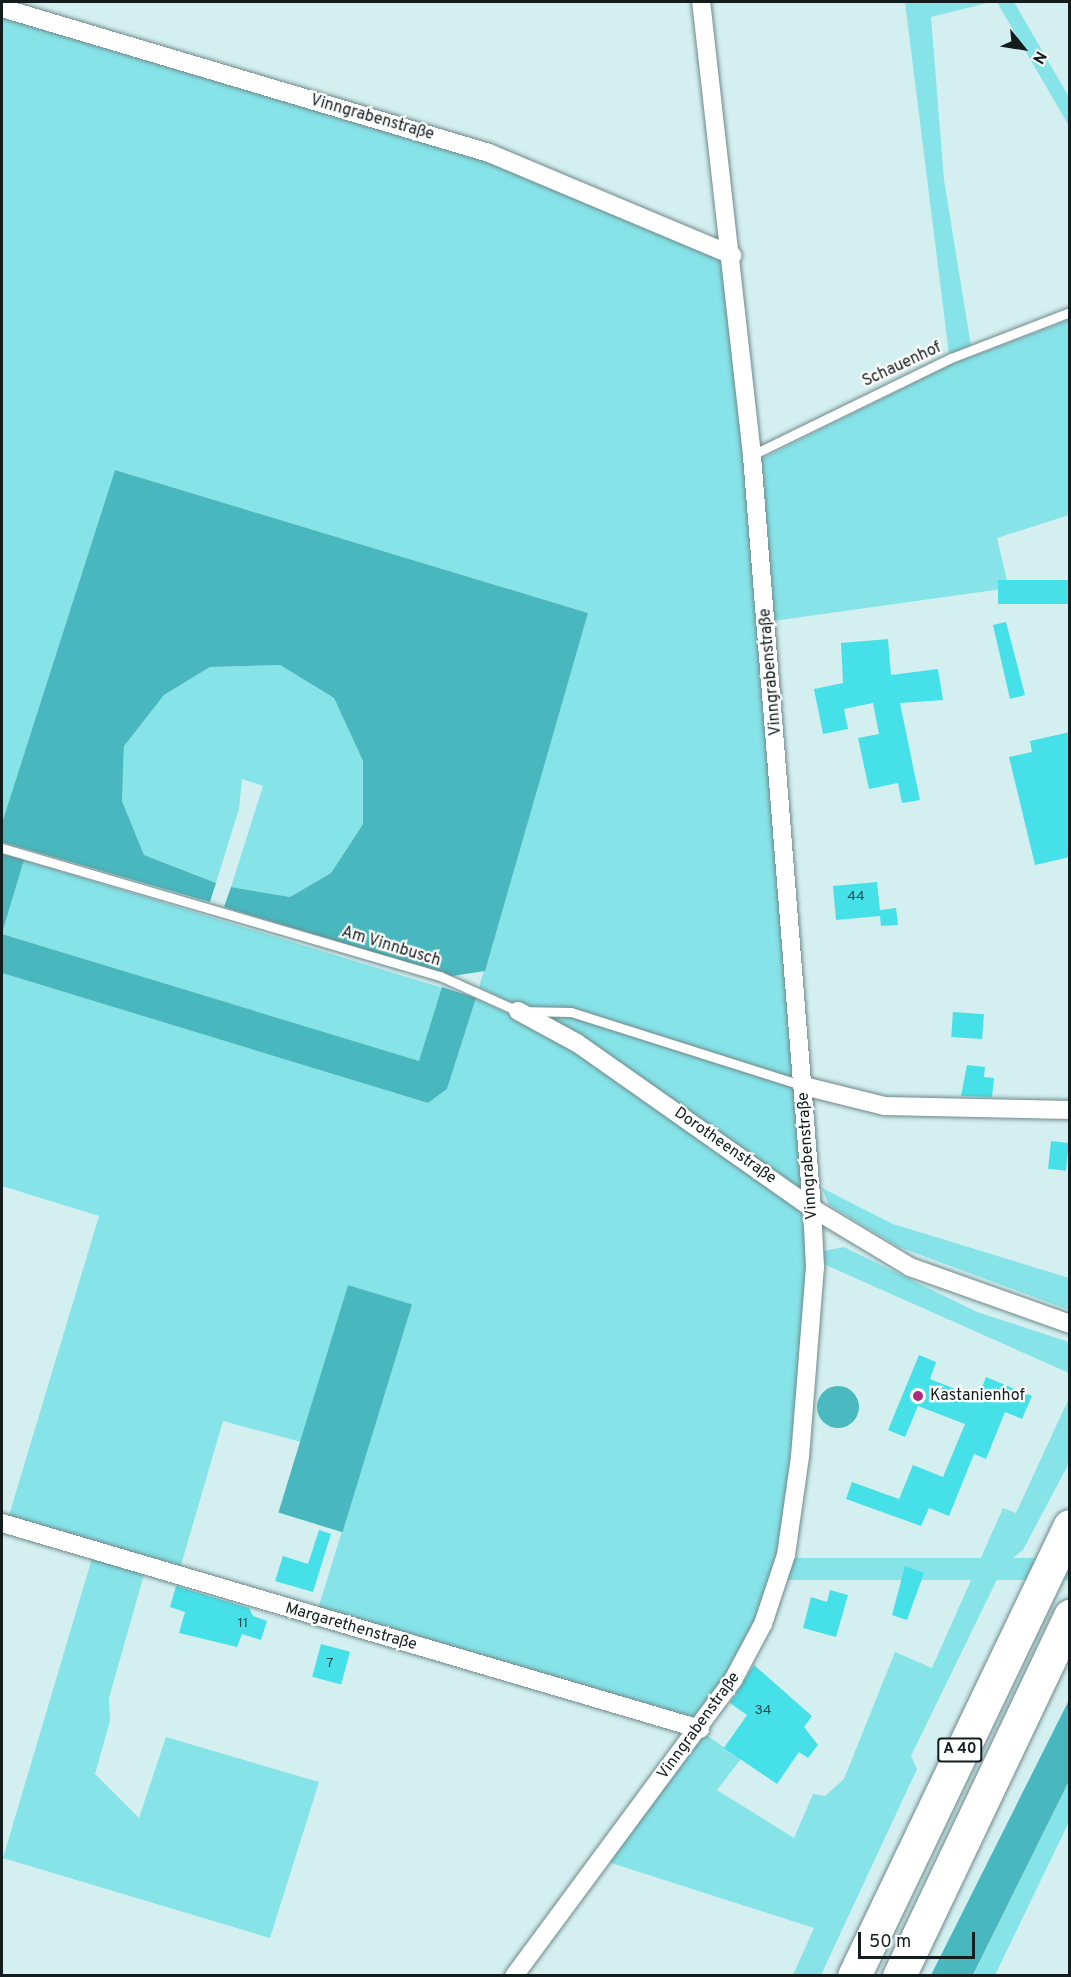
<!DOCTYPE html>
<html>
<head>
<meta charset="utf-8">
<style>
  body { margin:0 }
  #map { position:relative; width:1071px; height:1977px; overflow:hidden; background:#d4eff0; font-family:Overpass,sans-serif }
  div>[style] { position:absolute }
  .green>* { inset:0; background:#86e3e8; transform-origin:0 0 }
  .forest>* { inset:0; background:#48b8be; transform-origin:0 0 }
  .water>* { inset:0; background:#4abac0 }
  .round { border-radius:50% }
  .building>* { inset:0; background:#46e0e8; transform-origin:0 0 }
  .roads { filter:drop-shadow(0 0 2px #6e8889) drop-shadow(0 0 2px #6e8889) }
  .service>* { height:9px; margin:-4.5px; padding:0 4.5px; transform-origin:4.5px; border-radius:4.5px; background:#fff }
  .minor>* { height:18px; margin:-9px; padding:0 9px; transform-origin:9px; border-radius:9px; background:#fff }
  .motorway>* { height:33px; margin:-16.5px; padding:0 16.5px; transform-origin:16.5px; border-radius:16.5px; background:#fff }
  .dots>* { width:16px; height:16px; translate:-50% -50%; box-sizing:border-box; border:3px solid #fff; border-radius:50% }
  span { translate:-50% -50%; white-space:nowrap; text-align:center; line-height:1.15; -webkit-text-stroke:4.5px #fff; paint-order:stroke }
  .number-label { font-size:14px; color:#204e50 }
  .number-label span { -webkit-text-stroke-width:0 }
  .shield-label span { padding:2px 4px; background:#fff; border:2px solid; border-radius:4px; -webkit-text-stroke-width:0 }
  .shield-label { font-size:15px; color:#131d1e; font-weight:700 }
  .street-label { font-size:16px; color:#131d1e }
  .poi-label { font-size:16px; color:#131d1e }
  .left { translate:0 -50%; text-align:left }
  .frame { position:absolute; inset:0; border:3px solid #131d1e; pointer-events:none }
  .north { position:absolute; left:993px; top:18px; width:60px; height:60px; -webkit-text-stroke:4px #fff; paint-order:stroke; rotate:120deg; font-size:16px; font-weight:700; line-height:24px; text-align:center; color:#131d1e }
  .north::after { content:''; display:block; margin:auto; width:21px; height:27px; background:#131d1e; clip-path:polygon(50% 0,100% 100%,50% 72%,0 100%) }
  .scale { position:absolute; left:858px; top:1932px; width:117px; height:27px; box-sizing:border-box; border:3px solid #131d1e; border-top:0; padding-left:8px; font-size:18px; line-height:21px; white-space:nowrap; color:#131d1e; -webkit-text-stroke:4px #fff; paint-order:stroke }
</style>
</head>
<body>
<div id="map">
  <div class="green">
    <i style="clip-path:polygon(905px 2px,991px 2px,931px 17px,944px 180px,971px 346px,949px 354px)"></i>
    <i style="clip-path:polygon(997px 2px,1014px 2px,1069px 97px,1069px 126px)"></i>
    <i style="clip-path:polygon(2px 16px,492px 159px,723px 261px,730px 292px,803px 1193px,543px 1018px,479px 987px,588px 613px,115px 470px,2px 823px)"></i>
    <i style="clip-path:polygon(1069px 320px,1069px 515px,997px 538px,1009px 588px,773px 621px,761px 459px,952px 364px)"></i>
    <i style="clip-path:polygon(280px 665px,334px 698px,363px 761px,363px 824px,331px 873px,290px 897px,231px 887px,263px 786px,242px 779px,239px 809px,216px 883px,144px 855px,122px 801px,124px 745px,164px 695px,210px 667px)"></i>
    <i style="left:24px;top:860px;width:437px;height:77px;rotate:17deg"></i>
    <i style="clip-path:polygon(2px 973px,428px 1103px,447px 1089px,476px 998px,575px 1047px,804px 1212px,808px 1259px,782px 1552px,758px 1622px,701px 1715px,688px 1719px,317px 1612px,412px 1305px,348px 1285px,301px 1442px,223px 1421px,179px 1572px,7px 1522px,99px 1216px,2px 1186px)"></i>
    <i style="clip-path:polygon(822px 1188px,893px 1224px,1069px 1278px,1069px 1310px,899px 1247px,829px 1205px)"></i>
    <i style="clip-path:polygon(844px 1247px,977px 1312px,1069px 1342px,1069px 1373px,819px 1262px,823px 1251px)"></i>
    <i style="clip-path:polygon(1069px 1398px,1069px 1463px,1023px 1550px,1004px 1565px,911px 1756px,917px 1769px,821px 1975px,793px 1975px,814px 1928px,605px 1861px,705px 1734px,741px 1759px,717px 1790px,794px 1838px,813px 1794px,825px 1796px,844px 1779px,895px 1652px,932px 1668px,1003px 1508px,1016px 1513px)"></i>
    <i style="clip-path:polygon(93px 1555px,145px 1571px,109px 1698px,110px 1721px,95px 1774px,139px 1818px,166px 1737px,319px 1782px,270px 1938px,3px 1858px)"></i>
    <i style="left:1069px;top:1558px;width:22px;height:463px;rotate:90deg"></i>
    <i style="clip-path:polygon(1069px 1781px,1069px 1822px,995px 1975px,973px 1976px)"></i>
  </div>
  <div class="forest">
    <i style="clip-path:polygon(115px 470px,588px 613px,485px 971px,452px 976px,224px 907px,231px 887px,290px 897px,331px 873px,363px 824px,363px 761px,334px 698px,280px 665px,210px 667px,164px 695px,124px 746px,122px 801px,144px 855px,216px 883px,210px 902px,2px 842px,2px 823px)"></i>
    <i style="clip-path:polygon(2px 854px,24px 860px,2px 933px)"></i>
    <i style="clip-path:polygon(2px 934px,419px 1061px,442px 987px,476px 998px,447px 1089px,428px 1103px,2px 973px)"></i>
    <i style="left:348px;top:1285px;width:67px;height:238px;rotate:17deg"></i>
    <i style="clip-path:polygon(1069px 1700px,1069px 1781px,973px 1975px,931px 1975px)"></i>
  </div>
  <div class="water">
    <i class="round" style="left:817px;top:1386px;width:42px;height:42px"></i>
  </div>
  <div class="building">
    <i style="left:1070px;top:580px;width:24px;height:72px;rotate:90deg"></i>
    <i style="clip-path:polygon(1006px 622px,1025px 695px,1010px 699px,993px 625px)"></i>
    <i style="clip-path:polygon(888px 639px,891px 675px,938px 669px,943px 700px,900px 703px,920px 800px,902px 803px,898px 783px,869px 789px,858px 738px,879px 734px,873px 703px,844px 709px,848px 729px,823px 734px,814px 689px,843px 683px,841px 643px)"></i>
    <i style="clip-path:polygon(1070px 732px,1070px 857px,1035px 865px,1009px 757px,1032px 752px,1030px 741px)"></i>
    <i style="clip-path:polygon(877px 882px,880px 910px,896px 908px,898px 925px,881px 926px,880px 916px,836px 920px,833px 886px)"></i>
    <i style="left:953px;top:1012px;width:31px;height:25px;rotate:4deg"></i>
    <i style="clip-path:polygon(967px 1065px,985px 1067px,984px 1077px,994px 1078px,992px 1097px,961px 1096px)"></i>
    <i style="left:1051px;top:1141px;width:18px;height:28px;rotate:6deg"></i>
    <i style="clip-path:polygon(919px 1355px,936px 1362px,930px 1379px,978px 1398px,986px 1377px,1032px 1396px,1022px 1419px,1005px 1412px,986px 1459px,974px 1454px,949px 1516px,929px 1508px,921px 1526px,846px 1499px,852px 1482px,899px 1499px,913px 1465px,943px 1477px,965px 1424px,918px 1406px,905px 1437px,888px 1430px)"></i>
    <i style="clip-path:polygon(319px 1530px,331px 1534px,313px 1592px,275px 1581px,283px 1556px,308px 1564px)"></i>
    <i style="clip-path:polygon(905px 1566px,924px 1573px,907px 1620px,892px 1615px)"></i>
    <i style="clip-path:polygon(176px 1586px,249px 1608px,253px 1616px,267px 1621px,261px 1640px,242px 1634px,237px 1647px,179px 1633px,185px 1612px,170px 1607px)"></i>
    <i style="clip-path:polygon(830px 1590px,848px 1595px,836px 1637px,803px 1628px,811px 1597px,827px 1602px)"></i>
    <i style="left:321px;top:1644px;width:30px;height:34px;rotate:15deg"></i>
    <i style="clip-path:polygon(754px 1665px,812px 1716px,804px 1727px,818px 1745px,808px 1758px,799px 1752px,777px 1784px,724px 1748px,747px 1715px,730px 1703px)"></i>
  </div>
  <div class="roads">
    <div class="service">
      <i style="left:752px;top:455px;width:221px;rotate:-26deg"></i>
      <i style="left:951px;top:358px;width:128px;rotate:-21.1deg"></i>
      <i style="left:2px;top:848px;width:456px;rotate:16.3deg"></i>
      <i style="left:440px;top:976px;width:85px;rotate:24.2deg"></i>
      <i style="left:518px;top:1011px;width:53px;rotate:1.1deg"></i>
      <i style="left:571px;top:1012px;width:244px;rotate:17.6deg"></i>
    </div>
    <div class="minor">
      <i style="left:2px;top:8px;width:508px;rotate:16.58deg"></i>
      <i style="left:489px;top:153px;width:264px;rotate:22.8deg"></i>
      <i style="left:518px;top:1011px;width:67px;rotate:28.5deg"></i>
      <i style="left:577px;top:1043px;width:287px;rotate:35.1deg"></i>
      <i style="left:812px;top:1208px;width:114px;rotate:31deg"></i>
      <i style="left:910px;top:1267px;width:170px;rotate:19.6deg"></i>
      <i style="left:804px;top:1086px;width:82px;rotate:14deg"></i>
      <i style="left:884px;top:1106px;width:186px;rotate:1.2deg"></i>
      <i style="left:2px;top:1523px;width:728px;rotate:16.44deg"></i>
      <i style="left:514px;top:1976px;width:368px;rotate:-53.5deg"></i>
      <i style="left:733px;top:1680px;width:64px;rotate:-61.8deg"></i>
      <i style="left:763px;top:1624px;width:73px;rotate:-71.6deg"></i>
      <i style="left:786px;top:1555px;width:99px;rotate:-81.9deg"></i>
      <i style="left:800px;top:1457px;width:191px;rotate:-85.5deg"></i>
      <i style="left:815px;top:1267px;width:59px;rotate:-92.9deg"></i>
      <i style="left:812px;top:1208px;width:755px;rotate:-94.56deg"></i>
      <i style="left:752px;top:455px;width:456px;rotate:-96.4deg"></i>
    </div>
    <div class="motorway">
      <i style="left:854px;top:1976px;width:499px;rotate:-64.4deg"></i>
      <i style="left:899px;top:1976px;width:399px;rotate:-64.6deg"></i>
    </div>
  </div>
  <div class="dots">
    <i style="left:918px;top:1396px;background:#ab2d7c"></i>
  </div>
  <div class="number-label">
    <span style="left:856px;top:897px">44</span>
    <span style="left:243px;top:1624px">11</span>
    <span style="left:330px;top:1664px">7</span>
    <span style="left:763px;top:1711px">34</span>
  </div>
  <div class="shield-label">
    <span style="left:960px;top:1750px">A 40</span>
  </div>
  <div class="street-label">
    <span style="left:372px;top:118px;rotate:16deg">Vinngrabenstraße</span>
    <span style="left:902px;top:365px;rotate:-25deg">Schauenhof</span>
    <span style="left:771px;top:672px;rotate:-95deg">Vinngrabenstraße</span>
    <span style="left:391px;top:947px;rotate:17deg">Am Vinnbusch</span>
    <span style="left:725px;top:1146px;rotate:35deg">Dorotheenstraße</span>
    <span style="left:808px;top:1156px;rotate:-94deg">Vinngrabenstraße</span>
    <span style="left:351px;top:1627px;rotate:16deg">Margarethenstraße</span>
    <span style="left:699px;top:1726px;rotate:-54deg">Vinngrabenstraße</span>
  </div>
  <div class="poi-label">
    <span class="left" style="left:930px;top:1396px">Kastanienhof</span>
  </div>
  <div class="frame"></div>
  <div class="north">N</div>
  <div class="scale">50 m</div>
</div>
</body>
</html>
